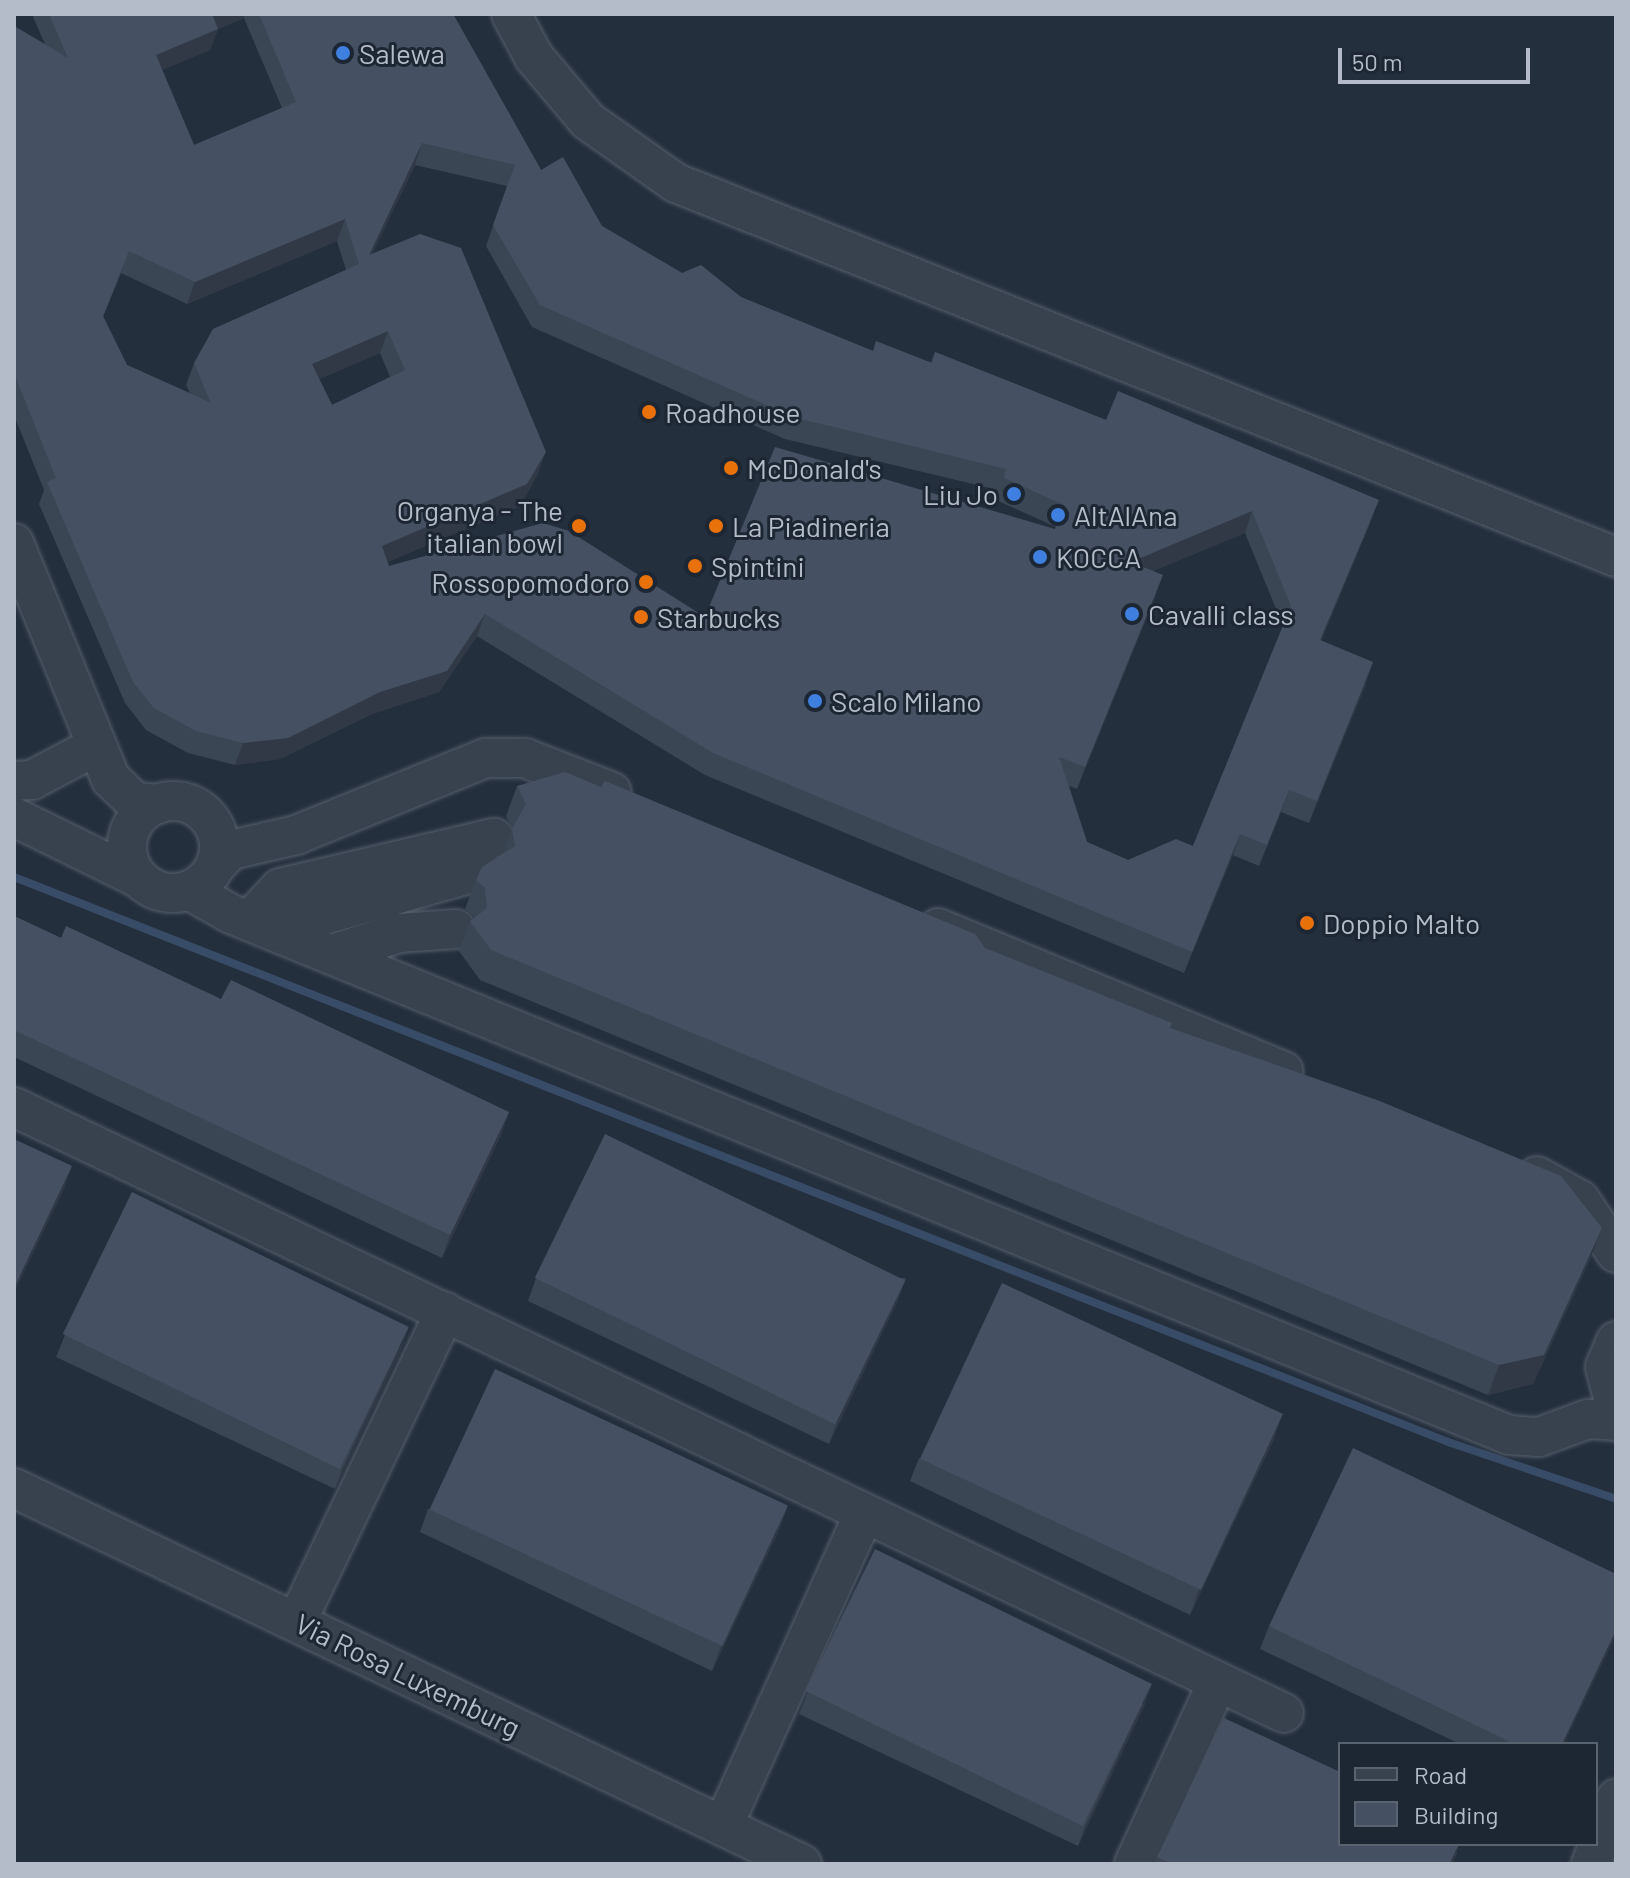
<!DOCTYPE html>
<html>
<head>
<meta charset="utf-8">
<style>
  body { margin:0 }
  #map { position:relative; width:1630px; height:1878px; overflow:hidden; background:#242f3e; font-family:Barlow,sans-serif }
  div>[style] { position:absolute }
  .stream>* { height:8px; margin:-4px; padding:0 4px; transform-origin:4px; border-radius:4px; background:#394c67 }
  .roads { filter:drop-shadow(0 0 2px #565f6c) drop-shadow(0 0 2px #565f6c) }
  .minor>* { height:38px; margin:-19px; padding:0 19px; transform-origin:19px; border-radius:19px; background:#38414e }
  .minor>.ring { margin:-19px; padding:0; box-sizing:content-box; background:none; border:38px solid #38414e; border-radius:50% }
  .wall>* { inset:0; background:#3b4654 }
  .shaded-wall>* { inset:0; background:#303945 }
  .building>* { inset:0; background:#455162; transform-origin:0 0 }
  .dots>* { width:22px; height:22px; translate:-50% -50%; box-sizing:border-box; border:4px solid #1d2633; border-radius:50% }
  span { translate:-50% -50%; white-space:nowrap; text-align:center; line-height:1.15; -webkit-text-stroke:6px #1d2633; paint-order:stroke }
  .poi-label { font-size:28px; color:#b4bcc9 }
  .left { translate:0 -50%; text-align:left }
  .right { translate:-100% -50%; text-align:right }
  .street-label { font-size:28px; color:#b4bcc9 }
  .frame { position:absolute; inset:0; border:16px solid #b4bcc9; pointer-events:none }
  .legend { position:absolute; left:1338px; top:1742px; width:260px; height:104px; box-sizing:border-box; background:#1d2633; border:2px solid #59626f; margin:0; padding:10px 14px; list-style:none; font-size:24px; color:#b4bcc9 }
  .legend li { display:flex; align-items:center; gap:16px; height:40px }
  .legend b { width:40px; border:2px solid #59626f }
  .scale { position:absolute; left:1338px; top:48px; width:192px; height:36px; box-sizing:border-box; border:4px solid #b4bcc9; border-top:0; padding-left:10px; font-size:24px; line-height:28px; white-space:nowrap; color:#b4bcc9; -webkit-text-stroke:6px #1d2633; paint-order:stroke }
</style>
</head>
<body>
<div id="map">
  <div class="stream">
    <i style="left:14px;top:877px;width:1544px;rotate:21.5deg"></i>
    <i style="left:1451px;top:1443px;width:174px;rotate:18.7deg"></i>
  </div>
  <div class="roads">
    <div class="minor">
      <i style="left:511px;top:14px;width:49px;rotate:61.9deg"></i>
      <i style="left:534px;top:57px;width:84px;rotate:49.8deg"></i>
      <i style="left:588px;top:121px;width:108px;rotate:35.2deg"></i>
      <i style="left:676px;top:183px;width:1012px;rotate:21.7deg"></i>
      <i style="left:14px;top:543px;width:255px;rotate:67.7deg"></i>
      <i style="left:111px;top:779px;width:33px;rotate:44deg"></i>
      <i style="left:135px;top:802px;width:23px;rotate:5deg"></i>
      <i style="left:14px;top:781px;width:18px;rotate:-3deg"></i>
      <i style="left:32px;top:780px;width:72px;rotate:-28deg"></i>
      <i class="ring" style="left:127px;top:801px;width:54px;height:54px"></i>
      <i style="left:14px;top:817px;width:140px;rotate:26.2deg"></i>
      <i style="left:216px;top:865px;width:21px;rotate:-45deg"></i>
      <i style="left:231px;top:850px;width:67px;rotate:-13deg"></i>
      <i style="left:296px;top:835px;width:205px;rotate:-22.1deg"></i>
      <i style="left:486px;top:758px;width:39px"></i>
      <i style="left:525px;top:758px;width:93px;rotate:21.3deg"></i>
      <i style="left:189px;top:890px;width:48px;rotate:29.7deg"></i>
      <i style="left:231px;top:914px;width:1380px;rotate:22.18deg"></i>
      <i style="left:1509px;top:1435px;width:30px;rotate:4deg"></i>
      <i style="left:1539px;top:1437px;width:52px;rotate:-20.2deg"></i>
      <i style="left:1588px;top:1419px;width:28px;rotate:4deg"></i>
      <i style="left:249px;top:921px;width:45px;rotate:-46.8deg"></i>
      <i style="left:280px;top:888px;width:220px;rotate:-13.2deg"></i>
      <i style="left:938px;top:928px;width:374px;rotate:22.5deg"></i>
      <i style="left:272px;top:930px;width:219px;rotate:-15.9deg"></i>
      <i style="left:331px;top:954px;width:71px;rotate:-17.2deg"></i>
      <i style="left:399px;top:933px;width:57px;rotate:-4deg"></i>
      <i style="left:14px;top:1107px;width:1407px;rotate:25.51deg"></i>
      <i style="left:1537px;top:1176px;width:49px;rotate:29.2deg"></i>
      <i style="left:1580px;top:1200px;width:64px;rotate:55.8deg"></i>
      <i style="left:1616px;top:1341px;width:28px;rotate:113deg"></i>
      <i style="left:1605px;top:1367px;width:43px;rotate:75.3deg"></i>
      <i style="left:14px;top:1488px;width:873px;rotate:25.51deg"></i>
      <i style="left:297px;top:1621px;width:343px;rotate:-64.4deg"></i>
      <i style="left:723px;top:1826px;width:343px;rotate:-65.7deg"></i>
      <i style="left:1134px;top:1864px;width:201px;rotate:-65.3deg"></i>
      <i style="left:1591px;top:1864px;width:70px;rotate:-69deg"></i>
    </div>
  </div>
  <div class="wall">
    <i style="clip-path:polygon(evenodd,35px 14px,453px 14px,541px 170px,602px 226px,682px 273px,873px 351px,931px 362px,935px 352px,1106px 420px,1371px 521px,1321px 641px,1366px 684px,1309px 823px,1281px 812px,1259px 866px,1233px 855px,1184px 973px,705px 775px,477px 636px,439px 692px,372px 714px,280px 759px,235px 765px,188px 753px,146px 730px,125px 703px,39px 504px,44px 490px,14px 415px,14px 26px,45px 44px,33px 17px,35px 14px,244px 18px,282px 108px,194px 145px,162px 70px,210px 50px,218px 29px,244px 18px,35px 14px,415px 165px,507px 186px,486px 246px,532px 327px,785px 439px,998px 490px,996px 500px,1056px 527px,1055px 529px,705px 617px,389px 566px,387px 562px,520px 506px,538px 474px,372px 254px,415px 165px,35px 14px,337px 241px,346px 270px,194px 363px,186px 385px,190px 393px,127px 365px,103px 317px,121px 273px,187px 304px,337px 241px,35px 14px,380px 353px,390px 377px,332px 405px,319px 379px,380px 353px,35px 14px,1245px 533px,1283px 626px,1193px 846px,1128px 860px,1087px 842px,1069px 786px,1077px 789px,1155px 597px,1153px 571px,1245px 533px)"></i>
    <i style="clip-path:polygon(517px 786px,985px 948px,1170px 1028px,1591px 1257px,1533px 1384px,1488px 1395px,480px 980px,459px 951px,470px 921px,475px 917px,465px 909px,476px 880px,503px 854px,512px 828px,506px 816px)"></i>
    <i style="clip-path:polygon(14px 916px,61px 938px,509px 1112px,501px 1135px,442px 1258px,14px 1057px)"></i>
    <i style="clip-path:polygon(536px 1278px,906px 1278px,898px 1300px,829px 1444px,528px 1301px)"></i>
    <i style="clip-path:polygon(65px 1335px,402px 1347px,335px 1489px,56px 1357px)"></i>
    <i style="clip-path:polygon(1274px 1439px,1190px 1615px,910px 1481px,919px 1458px)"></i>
    <i style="clip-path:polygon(787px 1508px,779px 1530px,712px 1671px,420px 1532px,428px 1509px)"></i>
    <i style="clip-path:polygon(1269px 1626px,1564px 1744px,1460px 1744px,1260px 1649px)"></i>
    <i style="clip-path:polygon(808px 1692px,1145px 1704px,1078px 1846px,799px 1714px)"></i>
    <i style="clip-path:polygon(1457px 1853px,1452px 1864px,1155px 1864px,1157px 1857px)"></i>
  </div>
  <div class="shaded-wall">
    <i style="clip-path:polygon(211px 14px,245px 14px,244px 18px,218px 29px,210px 50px,148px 76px,156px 55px)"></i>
    <i style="clip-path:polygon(422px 143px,415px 165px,361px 277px,369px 255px)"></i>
    <i style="clip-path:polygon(345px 219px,337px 241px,187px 304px,195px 282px)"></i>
    <i style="clip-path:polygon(388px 331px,380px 353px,304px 386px,312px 364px)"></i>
    <i style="clip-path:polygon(546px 452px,538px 474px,520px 506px,374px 568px,382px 546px)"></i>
    <i style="clip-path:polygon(1379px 500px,1371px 521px,1312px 662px,1320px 640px)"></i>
    <i style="clip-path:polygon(1252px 511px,1245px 533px,1123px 583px,1131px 562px)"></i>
    <i style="clip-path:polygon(1163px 575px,1155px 597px,1077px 789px,1085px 767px)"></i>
    <i style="clip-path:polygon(485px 614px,477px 636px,439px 692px,372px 714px,280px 759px,235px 765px,243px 743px)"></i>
    <i style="clip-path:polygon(1373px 662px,1366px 684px,1309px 823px,1317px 801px)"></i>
    <i style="clip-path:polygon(1289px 790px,1281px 812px,1259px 866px,1267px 845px)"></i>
    <i style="clip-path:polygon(1240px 834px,1233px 855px,1184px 973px,1192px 952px)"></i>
    <i style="clip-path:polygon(509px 1112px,501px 1135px,442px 1258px,450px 1235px)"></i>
    <i style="clip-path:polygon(72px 1166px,64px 1189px,14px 1293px,14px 1288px)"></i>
    <i style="clip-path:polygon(1602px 1228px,1591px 1257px,1533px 1384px,1488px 1395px,1499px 1365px)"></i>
    <i style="clip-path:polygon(906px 1278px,898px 1300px,829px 1444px,837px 1422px)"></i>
    <i style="clip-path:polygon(410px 1325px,402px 1347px,335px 1489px,343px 1467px)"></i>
    <i style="clip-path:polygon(1282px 1416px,1274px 1439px,1190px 1615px,1198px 1592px)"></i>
    <i style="clip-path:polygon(787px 1508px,779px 1530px,712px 1671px,720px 1649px)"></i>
    <i style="clip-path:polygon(1616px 1630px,1616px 1635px,1564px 1744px,1562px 1744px)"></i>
    <i style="clip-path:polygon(1153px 1682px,1145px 1704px,1078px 1846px,1086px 1824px)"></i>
    <i style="clip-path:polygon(1459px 1844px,1460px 1844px,1452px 1864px,1449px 1864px)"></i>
  </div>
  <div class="building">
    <i style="clip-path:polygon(evenodd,49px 14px,212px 14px,218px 29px,156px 55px,194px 145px,296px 102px,259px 14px,453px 14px,541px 170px,563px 157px,602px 226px,682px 273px,701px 265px,741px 297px,873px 351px,876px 341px,932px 363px,935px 352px,1106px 420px,1118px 391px,1379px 500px,1320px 640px,1373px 662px,1317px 801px,1289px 790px,1267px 845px,1240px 834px,1192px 952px,713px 753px,485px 614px,447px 671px,380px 692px,288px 738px,243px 743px,196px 731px,154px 708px,133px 682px,47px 482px,56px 478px,14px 373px,14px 26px,68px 58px,49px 14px,422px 143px,515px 165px,493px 225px,540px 305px,793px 417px,1006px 469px,1004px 478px,1064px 505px,1055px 529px,775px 447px,705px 617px,569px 531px,543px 523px,389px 566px,382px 546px,527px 484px,546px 452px,461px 248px,420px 234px,369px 255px,422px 143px,49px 14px,345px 219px,359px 264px,213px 329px,194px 363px,211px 403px,127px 365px,103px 316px,129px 251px,195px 282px,345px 219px,49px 14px,388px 331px,405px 370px,332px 405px,312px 364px,388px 331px,49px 14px,1252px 511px,1291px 606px,1193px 846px,1176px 839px,1128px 860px,1087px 842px,1059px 757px,1085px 767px,1163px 575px,1131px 562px,1252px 511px)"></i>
    <i style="clip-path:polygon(565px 772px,601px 787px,605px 781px,975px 934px,985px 948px,1172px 1023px,1170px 1028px,1377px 1100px,1561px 1176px,1602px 1228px,1544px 1355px,1499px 1365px,491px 950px,470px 921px,487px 908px,485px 888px,476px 880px,482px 867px,515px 846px,512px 829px,526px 804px,517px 786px)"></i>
    <i style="clip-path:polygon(14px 916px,61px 938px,66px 926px,221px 999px,231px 980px,509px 1112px,450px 1235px,14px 1030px)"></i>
    <i style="left:605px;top:1134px;width:334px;height:160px;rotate:26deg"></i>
    <i style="clip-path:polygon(14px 1139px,72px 1166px,14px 1288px)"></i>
    <i style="left:132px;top:1192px;width:308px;height:158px;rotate:26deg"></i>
    <i style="left:1002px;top:1283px;width:310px;height:194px;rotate:25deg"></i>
    <i style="left:495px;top:1369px;width:323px;height:155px;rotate:25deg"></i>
    <i style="clip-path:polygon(1353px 1448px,1616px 1574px,1616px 1630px,1562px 1744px,1515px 1744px,1269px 1626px)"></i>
    <i style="left:875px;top:1549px;width:308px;height:158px;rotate:26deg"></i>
    <i style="clip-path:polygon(1224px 1718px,1340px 1772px,1340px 1844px,1459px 1844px,1449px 1864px,1172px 1864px,1157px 1857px)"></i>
  </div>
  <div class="dots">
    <i style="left:343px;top:53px;background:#3f7fe0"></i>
    <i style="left:649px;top:412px;background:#e8710a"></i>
    <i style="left:731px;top:468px;background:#e8710a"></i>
    <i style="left:1014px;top:494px;background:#3f7fe0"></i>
    <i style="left:1058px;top:515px;background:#3f7fe0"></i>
    <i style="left:579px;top:526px;background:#e8710a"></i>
    <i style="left:716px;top:526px;background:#e8710a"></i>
    <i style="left:1040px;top:557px;background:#3f7fe0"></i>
    <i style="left:695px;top:566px;background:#e8710a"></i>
    <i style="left:646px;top:582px;background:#e8710a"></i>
    <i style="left:1132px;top:614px;background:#3f7fe0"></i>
    <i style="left:641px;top:617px;background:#e8710a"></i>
    <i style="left:815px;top:701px;background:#3f7fe0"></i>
    <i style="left:1307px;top:923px;background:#e8710a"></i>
  </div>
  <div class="poi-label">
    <span class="left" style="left:359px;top:53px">Salewa</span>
    <span class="left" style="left:665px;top:412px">Roadhouse</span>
    <span class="left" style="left:747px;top:468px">McDonald's</span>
    <span class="right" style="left:998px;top:494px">Liu Jo</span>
    <span class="right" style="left:563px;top:526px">Organya - The<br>italian bowl</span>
    <span class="left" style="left:1074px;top:515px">AltAlAna</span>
    <span class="left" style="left:732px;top:526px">La Piadineria</span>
    <span class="left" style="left:1056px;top:557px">KOCCA</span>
    <span class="left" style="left:711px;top:566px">Spintini</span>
    <span class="right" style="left:630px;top:582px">Rossopomodoro</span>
    <span class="left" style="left:1148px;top:614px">Cavalli class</span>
    <span class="left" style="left:657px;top:617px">Starbucks</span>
    <span class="left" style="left:831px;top:701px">Scalo Milano</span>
    <span class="left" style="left:1323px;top:923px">Doppio Malto</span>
  </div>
  <div class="street-label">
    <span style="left:408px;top:1675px;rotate:26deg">Via Rosa Luxemburg</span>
  </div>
  <div class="frame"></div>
  <ul class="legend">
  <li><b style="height:10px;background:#38414e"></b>Road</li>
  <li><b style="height:22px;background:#455162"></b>Building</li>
  </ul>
  <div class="scale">50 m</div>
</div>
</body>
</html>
